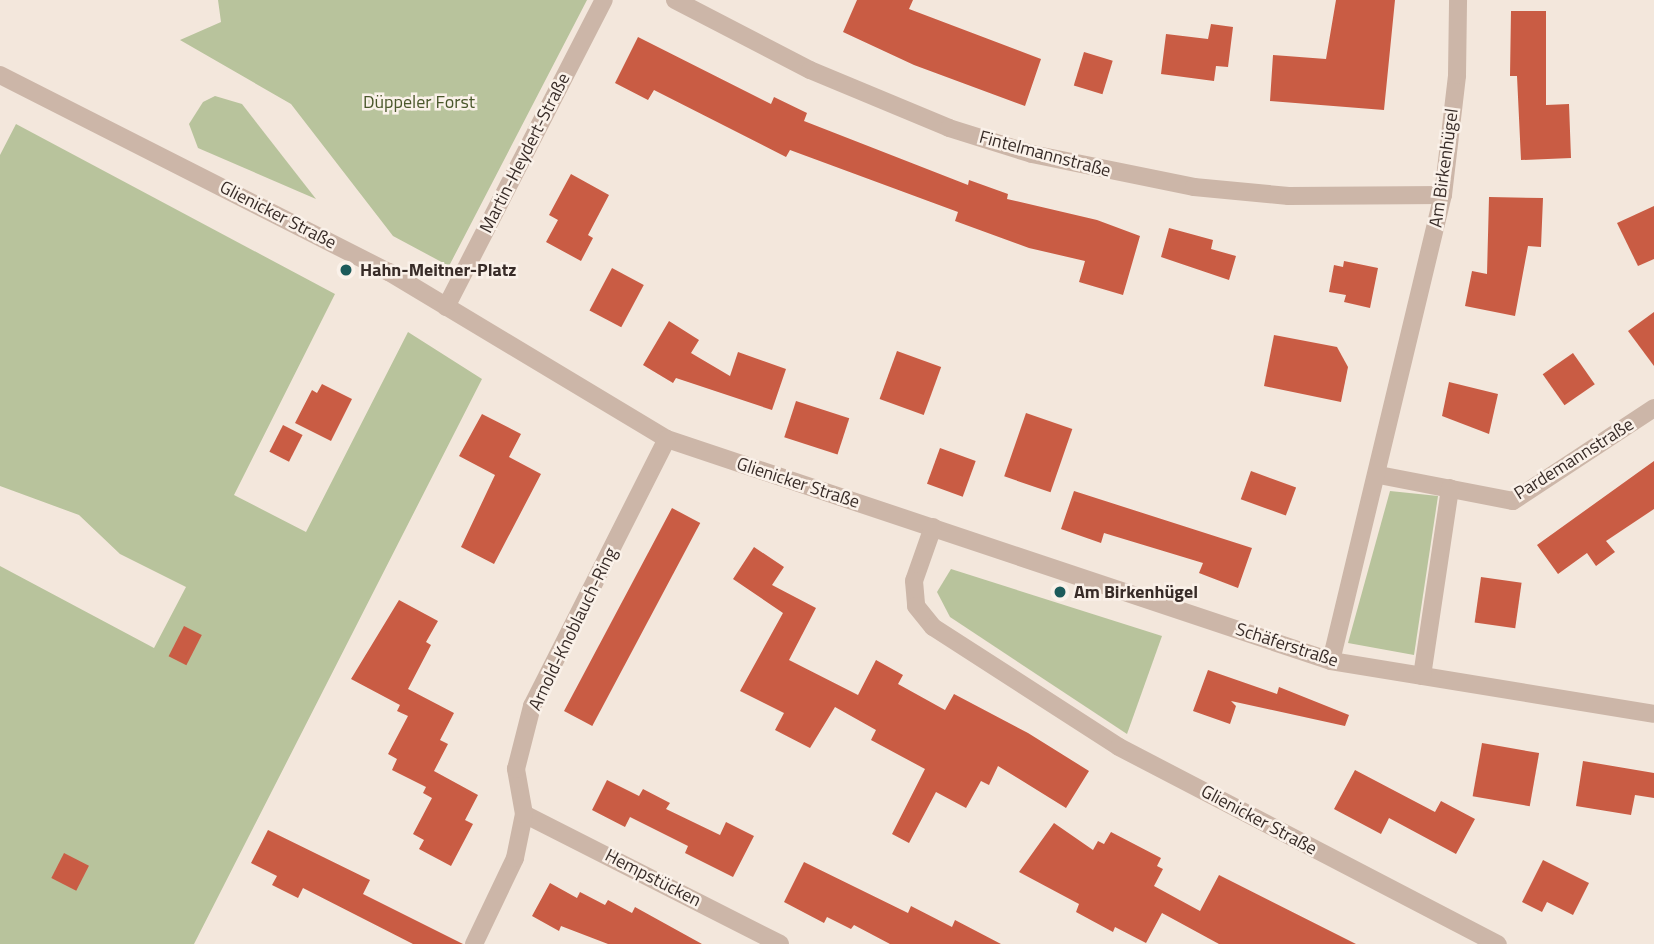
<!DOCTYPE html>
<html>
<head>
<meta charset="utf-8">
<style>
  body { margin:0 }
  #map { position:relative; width:1654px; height:944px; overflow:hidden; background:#f3e7dc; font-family:"Titillium Web",sans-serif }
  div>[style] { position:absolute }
  .green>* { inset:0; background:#b8c39c }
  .building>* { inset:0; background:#c95c44; transform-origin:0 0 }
  .street>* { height:18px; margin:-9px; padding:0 9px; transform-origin:9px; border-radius:9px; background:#ccb6a8 }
  .dots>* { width:19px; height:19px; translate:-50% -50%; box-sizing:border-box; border:4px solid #faf1e9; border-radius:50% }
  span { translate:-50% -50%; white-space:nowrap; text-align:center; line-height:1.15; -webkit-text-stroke:5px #faf1e9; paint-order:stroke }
  .park-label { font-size:18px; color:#4a572b }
  .street-label { font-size:18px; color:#382c28 }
  .poi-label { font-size:18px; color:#382c28; font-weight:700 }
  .left { translate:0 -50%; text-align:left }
</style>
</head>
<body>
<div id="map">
  <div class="green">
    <i style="clip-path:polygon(218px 0,587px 0,449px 266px,393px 236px,291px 104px,180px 40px,221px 22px)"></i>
    <i style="clip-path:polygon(215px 96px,242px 104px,316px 199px,198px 148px,189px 124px,203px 102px)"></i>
    <i style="clip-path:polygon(16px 124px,335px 294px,234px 495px,306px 532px,408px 332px,482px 379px,194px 944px,0 944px,0 566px,154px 648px,186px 587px,120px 554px,79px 515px,0 486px,0 155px)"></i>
    <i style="clip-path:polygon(1390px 491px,1438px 496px,1414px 655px,1348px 643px)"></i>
    <i style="clip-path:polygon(951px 569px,1162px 636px,1127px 734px,950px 617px,937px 592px)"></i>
  </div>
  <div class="building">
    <i style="clip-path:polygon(857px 0,913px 0,909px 9px,1041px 59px,1025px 106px,914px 65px,843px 32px)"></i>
    <i style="clip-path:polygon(1336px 0,1395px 0,1384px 110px,1270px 101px,1273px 55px,1326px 59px)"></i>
    <i style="clip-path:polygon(1511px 11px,1546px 11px,1546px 105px,1569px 104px,1571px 158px,1521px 160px,1517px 76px,1510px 76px)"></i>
    <i style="clip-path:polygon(1211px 24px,1233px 27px,1228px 67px,1216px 66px,1214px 81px,1161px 74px,1166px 34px,1208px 39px)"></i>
    <i style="clip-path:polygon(638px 37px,771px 104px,774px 97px,807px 113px,804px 121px,968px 185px,969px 180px,1008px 194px,1007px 199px,1097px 220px,1140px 236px,1123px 295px,1079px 282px,1085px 261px,1029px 248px,955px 221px,958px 212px,790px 150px,786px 157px,654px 90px,648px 100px,615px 83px)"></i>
    <i style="left:1084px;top:52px;width:30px;height:35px;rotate:17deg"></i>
    <i style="clip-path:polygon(571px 174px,609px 195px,588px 235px,593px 238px,581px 261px,546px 242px,558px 220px,549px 215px)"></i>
    <i style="clip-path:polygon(1489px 197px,1543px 198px,1541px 247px,1528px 246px,1515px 316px,1465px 306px,1472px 271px,1487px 274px)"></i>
    <i style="clip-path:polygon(1654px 206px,1654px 259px,1638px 266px,1617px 223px)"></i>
    <i style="clip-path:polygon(1169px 228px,1213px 240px,1211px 249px,1236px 256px,1229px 280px,1161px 257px)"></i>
    <i style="clip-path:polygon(1344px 261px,1378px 268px,1370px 308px,1344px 302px,1346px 295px,1329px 292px,1334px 265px,1343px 267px)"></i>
    <i style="left:612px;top:268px;width:36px;height:48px;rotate:28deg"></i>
    <i style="clip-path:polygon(1654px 312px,1654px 366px,1628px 331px)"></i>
    <i style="clip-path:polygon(669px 321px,699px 340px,691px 353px,730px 376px,738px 352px,786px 369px,772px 410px,676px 378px,673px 383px,643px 365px)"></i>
    <i style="clip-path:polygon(1274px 335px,1337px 347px,1348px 367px,1341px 402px,1264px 386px)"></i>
    <i style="left:897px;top:351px;width:47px;height:51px;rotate:20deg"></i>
    <i style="left:1573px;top:353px;width:38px;height:37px;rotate:55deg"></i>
    <i style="clip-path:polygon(1449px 382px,1498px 394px,1489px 434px,1442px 416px)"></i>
    <i style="clip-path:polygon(322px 384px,352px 399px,331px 441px,295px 423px,312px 390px,317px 393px)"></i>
    <i style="left:796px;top:401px;width:56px;height:38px;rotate:18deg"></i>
    <i style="left:1026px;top:413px;width:49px;height:67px;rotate:19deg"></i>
    <i style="clip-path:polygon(482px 414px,521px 434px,509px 457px,541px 474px,494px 564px,461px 547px,495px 475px,459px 456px)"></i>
    <i style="left:283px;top:425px;width:22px;height:30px;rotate:27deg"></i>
    <i style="left:940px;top:448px;width:38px;height:38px;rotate:20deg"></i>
    <i style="clip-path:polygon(1654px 461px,1654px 509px,1606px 541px,1615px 552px,1596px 566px,1587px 553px,1558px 574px,1537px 545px)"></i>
    <i style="left:1251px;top:471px;width:48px;height:30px;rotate:20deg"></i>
    <i style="clip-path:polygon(1074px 491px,1252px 548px,1238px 588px,1199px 573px,1203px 563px,1104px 533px,1101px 543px,1061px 529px)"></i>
    <i style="left:672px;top:508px;width:32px;height:230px;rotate:28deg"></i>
    <i style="clip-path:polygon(754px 547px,784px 567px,772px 585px,816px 608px,789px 660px,858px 695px,876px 660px,903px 675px,898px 684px,945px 710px,954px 694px,1028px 733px,1089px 771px,1066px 808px,998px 766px,989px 785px,981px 781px,966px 808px,936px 792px,909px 843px,892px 834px,925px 769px,871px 740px,876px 730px,835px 707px,810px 748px,775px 730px,784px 713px,740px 691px,783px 613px,733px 579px)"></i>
    <i style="left:1481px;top:577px;width:41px;height:46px;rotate:8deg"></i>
    <i style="clip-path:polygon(399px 600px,438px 621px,426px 642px,431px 645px,408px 689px,454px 713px,440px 740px,448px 744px,434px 771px,478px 795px,465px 820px,473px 824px,451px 866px,419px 849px,424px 840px,413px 834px,432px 798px,423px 793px,426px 787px,392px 770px,397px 759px,388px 754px,408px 716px,397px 711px,400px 705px,351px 679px)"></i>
    <i style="left:184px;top:626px;width:20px;height:34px;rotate:27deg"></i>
    <i style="clip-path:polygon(1208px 670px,1277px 694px,1279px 687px,1349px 715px,1345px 726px,1231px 701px,1236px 706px,1230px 724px,1193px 711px)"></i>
    <i style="left:1482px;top:743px;width:58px;height:54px;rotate:10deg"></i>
    <i style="clip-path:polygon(1583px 761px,1654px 773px,1654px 798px,1635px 795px,1631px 815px,1576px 806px)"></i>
    <i style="clip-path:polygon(1355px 770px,1435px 812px,1441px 801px,1475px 819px,1456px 854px,1389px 818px,1381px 834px,1334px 809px)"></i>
    <i style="clip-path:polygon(607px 780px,639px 796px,643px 789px,670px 803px,666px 809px,720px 835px,726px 822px,754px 836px,733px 877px,685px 853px,688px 846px,630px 817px,625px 827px,592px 810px)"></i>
    <i style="clip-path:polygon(1054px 823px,1093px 850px,1098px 841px,1104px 844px,1111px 832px,1161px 858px,1157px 866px,1163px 869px,1154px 886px,1200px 911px,1219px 875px,1356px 944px,1219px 944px,1162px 913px,1146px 943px,1115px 927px,1113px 932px,1076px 912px,1079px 904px,1019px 872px)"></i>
    <i style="clip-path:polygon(268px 830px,370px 880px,363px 894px,463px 944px,413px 944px,303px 888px,298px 898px,272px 885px,277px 876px,251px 863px)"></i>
    <i style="left:64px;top:853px;width:28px;height:28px;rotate:27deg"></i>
    <i style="clip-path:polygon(1543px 860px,1589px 883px,1573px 915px,1547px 902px,1542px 912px,1522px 902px)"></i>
    <i style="clip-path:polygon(804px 862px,908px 913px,911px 906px,952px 927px,955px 920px,1001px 944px,890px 944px,854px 925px,851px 929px,827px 917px,824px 923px,784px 902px)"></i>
    <i style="clip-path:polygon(550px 883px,577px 898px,580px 892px,605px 905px,608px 900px,632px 913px,635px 907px,702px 944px,608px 944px,561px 926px,559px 931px,532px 916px)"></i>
  </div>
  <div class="street">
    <i style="left:675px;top:0;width:152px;rotate:27.4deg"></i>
    <i style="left:810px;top:70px;width:151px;rotate:22.6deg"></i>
    <i style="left:949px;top:128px;width:87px;rotate:17.4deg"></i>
    <i style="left:1032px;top:154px;width:165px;rotate:11.5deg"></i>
    <i style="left:1194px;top:187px;width:95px;rotate:5.4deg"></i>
    <i style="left:1289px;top:196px;width:154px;rotate:-0.4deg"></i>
    <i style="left:0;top:75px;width:436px;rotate:26.9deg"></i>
    <i style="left:389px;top:272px;width:324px;rotate:31deg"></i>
    <i style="left:667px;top:439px;width:700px;rotate:18.49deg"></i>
    <i style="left:1331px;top:661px;width:327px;rotate:9.3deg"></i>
    <i style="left:446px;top:307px;width:345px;rotate:-62.8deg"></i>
    <i style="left:1379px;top:475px;width:136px;rotate:11deg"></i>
    <i style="left:1513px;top:501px;width:169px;rotate:-33.4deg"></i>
    <i style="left:933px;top:527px;width:57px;rotate:109.4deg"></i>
    <i style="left:914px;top:581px;width:25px;rotate:85deg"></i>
    <i style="left:916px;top:606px;width:27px;rotate:51deg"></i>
    <i style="left:933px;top:627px;width:221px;rotate:32.8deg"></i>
    <i style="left:1119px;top:747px;width:427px;rotate:27.5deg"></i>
    <i style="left:1331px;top:661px;width:479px;rotate:-76.5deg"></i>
    <i style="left:1443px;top:195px;width:121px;rotate:-83.3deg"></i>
    <i style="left:1457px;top:75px;width:75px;rotate:-89.2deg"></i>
    <i style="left:1422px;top:676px;width:190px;rotate:-81.5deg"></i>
    <i style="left:524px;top:814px;width:287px;rotate:26.9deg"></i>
    <i style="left:474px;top:944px;width:95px;rotate:-64.5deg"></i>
    <i style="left:515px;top:858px;width:45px;rotate:-78.4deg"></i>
    <i style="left:524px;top:814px;width:46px;rotate:-100.1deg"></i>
    <i style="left:516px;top:769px;width:65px;rotate:-75.7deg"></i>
    <i style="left:532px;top:706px;width:299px;rotate:-63.2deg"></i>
  </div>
  <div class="dots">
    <i style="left:346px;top:270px;background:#1c5b5b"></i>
    <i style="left:1060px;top:592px;background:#1c5b5b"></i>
  </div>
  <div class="park-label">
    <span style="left:419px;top:102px">Düppeler Forst</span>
  </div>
  <div class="street-label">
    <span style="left:525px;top:153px;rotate:-63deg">Martin-Heydert-Straße</span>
    <span style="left:1045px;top:154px;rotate:15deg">Fintelmannstraße</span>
    <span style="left:1444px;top:168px;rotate:-82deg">Am Birkenhügel</span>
    <span style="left:278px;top:215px;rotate:27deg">Glienicker Straße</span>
    <span style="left:1574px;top:459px;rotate:-32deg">Pardemannstraße</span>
    <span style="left:798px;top:483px;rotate:18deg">Glienicker Straße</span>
    <span style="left:573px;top:629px;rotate:-64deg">Arnold-Knoblauch-Ring</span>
    <span style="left:1287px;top:645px;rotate:18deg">Schäferstraße</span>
    <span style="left:1259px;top:820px;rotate:28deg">Glienicker Straße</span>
    <span style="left:653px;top:878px;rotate:27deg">Hempstücken</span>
  </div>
  <div class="poi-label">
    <span class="left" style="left:360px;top:270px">Hahn-Meitner-Platz</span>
    <span class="left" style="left:1074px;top:592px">Am Birkenhügel</span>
  </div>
</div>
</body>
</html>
